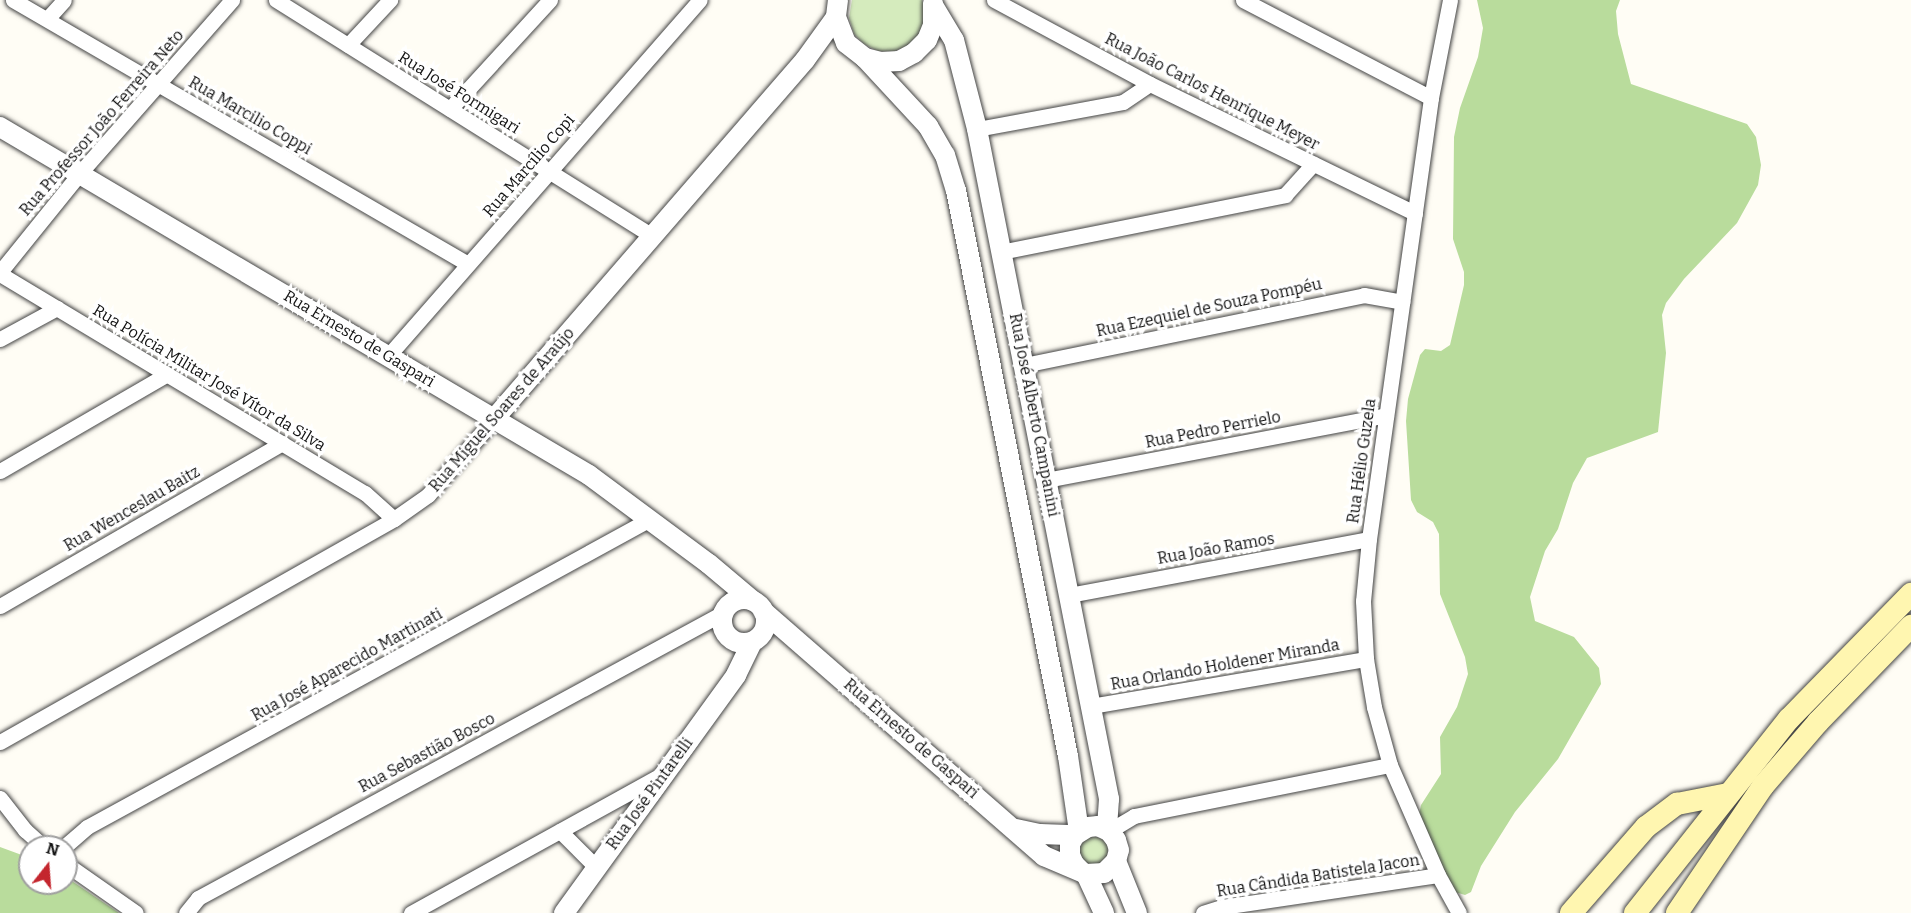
<!DOCTYPE html>
<html>
<head>
<meta charset="utf-8">
<style>
  body { margin:0 }
  #map { position:relative; width:1911px; height:913px; overflow:hidden; background:#fffdf5; font-family:Bitter,serif }
  div>[style] { position:absolute }
  .green>* { inset:0; background:#d5ebbd }
  .round { border-radius:50% }
  .forest>* { inset:0; background:#b9dc9c }
  .roads { filter:drop-shadow(0 0 2px #444) drop-shadow(0 0 2px #444) }
  .minor>* { height:15px; margin:-7.5px; padding:0 7.5px; transform-origin:7.5px; border-radius:7.5px; background:#fff }
  .tertiary>* { height:20px; margin:-10px; padding:0 10px; transform-origin:10px; border-radius:10px; background:#fff }
  .tertiary>.ring { margin:-10px; padding:0; box-sizing:content-box; background:none; border:20px solid #fff; border-radius:50% }
  .secondary>* { height:22px; margin:-11px; padding:0 11px; transform-origin:11px; border-radius:11px; background:#fff6b0 }
  span { translate:-50% -50%; white-space:nowrap; text-align:center; line-height:1.15; -webkit-text-stroke:6px #fff; paint-order:stroke }
  .street-label { font-size:16px; color:#111 }
  .north { position:absolute; left:18px; top:835px; width:60px; height:60px; box-sizing:border-box; background:#fff; border:2px solid #a0a0a0; border-radius:50%; rotate:17deg; font-size:16px; font-weight:700; line-height:24px; text-align:center; color:#111 }
  .north::after { content:''; display:block; margin:auto; width:21px; height:27px; background:#c4262e; clip-path:polygon(50% 0,100% 100%,50% 72%,0 100%) }
</style>
</head>
<body>
<div id="map">
  <div class="green">
    <i style="clip-path:polygon(852px 0,922px 0,925px 9px,924px 26px,917px 38px,906px 47px,892px 52px,878px 51px,864px 44px,854px 34px,849px 18px)"></i>
    <i class="round" style="left:1080px;top:837px;width:28px;height:28px"></i>
  </div>
  <div class="forest">
    <i style="clip-path:polygon(1477px 0,1620px 0,1616px 11px,1618px 34px,1631px 84px,1747px 124px,1756px 137px,1761px 165px,1758px 185px,1737px 223px,1684px 279px,1666px 303px,1662px 315px,1666px 353px,1658px 432px,1587px 458px,1573px 483px,1558px 529px,1545px 551px,1530px 597px,1535px 621px,1574px 637px,1599px 668px,1601px 684px,1558px 759px,1515px 812px,1481px 866px,1471px 892px,1465px 895px,1455px 892px,1417px 825px,1421px 805px,1441px 774px,1440px 737px,1457px 707px,1468px 674px,1465px 657px,1440px 594px,1439px 534px,1433px 522px,1417px 512px,1411px 500px,1406px 421px,1408px 399px,1420px 355px,1425px 349px,1441px 351px,1450px 345px,1464px 285px,1464px 272px,1453px 239px,1454px 137px,1460px 108px,1478px 57px,1483px 28px)"></i>
    <i style="clip-path:polygon(0 847px,30px 858px,30px 883px,66px 883px,66px 877px,119px 913px,0 913px)"></i>
  </div>
  <div class="roads">
    <div class="minor">
      <i style="left:13px;top:0;width:526px;rotate:30.12deg"></i>
      <i style="left:276px;top:0;width:444px;rotate:32.1deg"></i>
      <i style="left:994px;top:0;width:177px;rotate:28.3deg"></i>
      <i style="left:1150px;top:84px;width:295px;rotate:26deg"></i>
      <i style="left:1243px;top:0;width:212px;rotate:27.5deg"></i>
      <i style="left:1450px;top:0;width:100px;rotate:101deg"></i>
      <i style="left:1431px;top:98px;width:445px;rotate:98deg"></i>
      <i style="left:1369px;top:539px;width:62px;rotate:95.5deg"></i>
      <i style="left:1363px;top:601px;width:58px;rotate:87deg"></i>
      <i style="left:1366px;top:659px;width:49px;rotate:80.5deg"></i>
      <i style="left:1374px;top:707px;width:60px;rotate:74.6deg"></i>
      <i style="left:1390px;top:765px;width:120px;rotate:66.4deg"></i>
      <i style="left:1438px;top:875px;width:43px;rotate:61.1deg"></i>
      <i style="left:47px;top:19px;width:25px;rotate:-48deg"></i>
      <i style="left:348px;top:45px;width:62px;rotate:-47deg"></i>
      <i style="left:450px;top:109px;width:148px;rotate:-47.5deg"></i>
      <i style="left:977px;top:129px;width:148px;rotate:-10.5deg"></i>
      <i style="left:1123px;top:102px;width:32px;rotate:-34deg"></i>
      <i style="left:1001px;top:252px;width:290px;rotate:-11.3deg"></i>
      <i style="left:1285px;top:195px;width:42px;rotate:-47.9deg"></i>
      <i style="left:0;top:272px;width:126px;rotate:-51.1deg"></i>
      <i style="left:79px;top:174px;width:232px;rotate:-48.7deg"></i>
      <i style="left:0;top:274px;width:426px;rotate:31deg"></i>
      <i style="left:365px;top:493px;width:39px;rotate:42deg"></i>
      <i style="left:0;top:339px;width:65px;rotate:-28.5deg"></i>
      <i style="left:388px;top:356px;width:473px;rotate:-48.8deg"></i>
      <i style="left:1024px;top:365px;width:347px;rotate:-11.6deg"></i>
      <i style="left:1364px;top:295px;width:39px;rotate:10deg"></i>
      <i style="left:0;top:471px;width:193px;rotate:-30.1deg"></i>
      <i style="left:1046px;top:480px;width:346px;rotate:-10.8deg"></i>
      <i style="left:1069px;top:595px;width:305px;rotate:-10.6deg"></i>
      <i style="left:0;top:606px;width:326px;rotate:-30deg"></i>
      <i style="left:1091px;top:706px;width:279px;rotate:-9.7deg"></i>
      <i style="left:0;top:742px;width:453px;rotate:-29.5deg"></i>
      <i style="left:394px;top:519px;width:42px;rotate:-35.2deg"></i>
      <i style="left:428px;top:495px;width:101px;rotate:-49deg"></i>
      <i style="left:0;top:798px;width:41px;rotate:52deg"></i>
      <i style="left:25px;top:830px;width:25px;rotate:42deg"></i>
      <i style="left:560px;top:831px;width:51px;rotate:45deg"></i>
      <i style="left:1109px;top:831px;width:29px;rotate:-31deg"></i>
      <i style="left:1134px;top:816px;width:261px;rotate:-11.3deg"></i>
      <i style="left:64px;top:847px;width:30px;rotate:-41deg"></i>
      <i style="left:87px;top:827px;width:642px;rotate:-28.68deg"></i>
      <i style="left:66px;top:864px;width:85px;rotate:35deg"></i>
      <i style="left:186px;top:913px;width:19px;rotate:-51deg"></i>
      <i style="left:198px;top:898px;width:597px;rotate:-28.5deg"></i>
      <i style="left:411px;top:913px;width:288px;rotate:-28.9deg"></i>
      <i style="left:1203px;top:913px;width:20px;rotate:-18deg"></i>
      <i style="left:1222px;top:907px;width:218px;rotate:-8.4deg"></i>
    </div>
    <div class="tertiary">
      <i style="left:838px;top:0;width:17px;rotate:97deg"></i>
      <i style="left:836px;top:17px;width:28px;rotate:69deg"></i>
      <i style="left:846px;top:43px;width:24px;rotate:38deg"></i>
      <i style="left:865px;top:58px;width:16px;rotate:14deg"></i>
      <i style="left:881px;top:62px;width:18px;rotate:-3deg"></i>
      <i style="left:899px;top:61px;width:17px;rotate:-28deg"></i>
      <i style="left:914px;top:53px;width:18px;rotate:-45deg"></i>
      <i style="left:927px;top:40px;width:16px;rotate:-68deg"></i>
      <i style="left:933px;top:25px;width:22px;rotate:-90deg"></i>
      <i style="left:934px;top:7px;width:39px;rotate:59deg"></i>
      <i style="left:954px;top:40px;width:92px;rotate:75.5deg"></i>
      <i style="left:977px;top:129px;width:683px;rotate:78.85deg"></i>
      <i style="left:1109px;top:799px;width:31px;rotate:94deg"></i>
      <i style="left:865px;top:58px;width:93px;rotate:47.2deg"></i>
      <i style="left:928px;top:126px;width:34px;rotate:60deg"></i>
      <i style="left:945px;top:155px;width:37px;rotate:73deg"></i>
      <i style="left:956px;top:190px;width:577px;rotate:78.81deg"></i>
      <i style="left:1068px;top:756px;width:76px;rotate:81.7deg"></i>
      <i style="left:0;top:127px;width:684px;rotate:30.58deg"></i>
      <i style="left:589px;top:475px;width:149px;rotate:36.6deg"></i>
      <i style="left:709px;top:564px;width:57px;rotate:40.1deg"></i>
      <i style="left:494px;top:419px;width:475px;rotate:-49.1deg"></i>
      <i style="left:805px;top:60px;width:53px;rotate:-54.2deg"></i>
      <i class="ring" style="left:722px;top:599px;width:24px;height:24px"></i>
      <i style="left:763px;top:611px;width:373px;rotate:41.1deg"></i>
      <i style="left:1044px;top:856px;width:46px;rotate:23.2deg"></i>
      <i style="left:1086px;top:874px;width:18px;rotate:-3deg"></i>
      <i style="left:1104px;top:873px;width:17px;rotate:-45deg"></i>
      <i style="left:1116px;top:861px;width:11px;rotate:-75deg"></i>
      <i style="left:1119px;top:850px;width:10px;rotate:-107deg"></i>
      <i style="left:1116px;top:840px;width:11px;rotate:-128deg"></i>
      <i style="left:1109px;top:831px;width:12px;rotate:-156deg"></i>
      <i style="left:1098px;top:826px;width:10px;rotate:174deg"></i>
      <i style="left:1088px;top:827px;width:15px;rotate:148deg"></i>
      <i style="left:1075px;top:835px;width:10px;rotate:119deg"></i>
      <i style="left:1070px;top:844px;width:11px;rotate:90deg"></i>
      <i style="left:1070px;top:855px;width:10px;rotate:66deg"></i>
      <i style="left:1074px;top:864px;width:11px;rotate:45deg"></i>
      <i style="left:1016px;top:829px;width:25px;rotate:12deg"></i>
      <i style="left:1040px;top:834px;width:35px;rotate:2deg"></i>
      <i style="left:1116px;top:861px;width:56px;rotate:68deg"></i>
      <i style="left:1086px;top:874px;width:43px;rotate:65.2deg"></i>
      <i style="left:564px;top:913px;width:294px;rotate:-54.1deg"></i>
      <i style="left:736px;top:675px;width:37px;rotate:-64deg"></i>
    </div>
    <div class="secondary">
      <i style="left:1571px;top:913px;width:114px;rotate:-48.9deg"></i>
      <i style="left:1646px;top:827px;width:39px;rotate:-37deg"></i>
      <i style="left:1677px;top:804px;width:52px;rotate:-11.1deg"></i>
      <i style="left:1635px;top:913px;width:248px;rotate:-51.6deg"></i>
      <i style="left:1789px;top:719px;width:175px;rotate:-45.7deg"></i>
      <i style="left:1677px;top:913px;width:153px;rotate:-55.9deg"></i>
      <i style="left:1763px;top:786px;width:84px;rotate:-49.3deg"></i>
      <i style="left:1818px;top:722px;width:134px;rotate:-45.9deg"></i>
    </div>
  </div>
  <div class="street-label">
    <span style="left:1212px;top:92px;rotate:27deg">Rua João Carlos Henrique Meyer</span>
    <span style="left:459px;top:93px;rotate:32deg">Rua José Formigari</span>
    <span style="left:250px;top:116px;rotate:30deg">Rua Marcilio Coppi</span>
    <span style="left:102px;top:123px;rotate:-49deg">Rua Professor João Ferreira Neto</span>
    <span style="left:529px;top:166px;rotate:-49deg">Rua Marcílio Copi</span>
    <span style="left:1209px;top:308px;rotate:-12deg">Rua Ezequiel de Souza Pompéu</span>
    <span style="left:359px;top:339px;rotate:31deg">Rua Ernesto de Gaspari</span>
    <span style="left:209px;top:378px;rotate:31deg">Rua Polícia Militar José Vítor da Silva</span>
    <span style="left:502px;top:410px;rotate:-49deg">Rua Miguel Soares de Araújo</span>
    <span style="left:1034px;top:415px;rotate:79deg">Rua José Alberto Campanini</span>
    <span style="left:1213px;top:430px;rotate:-11deg">Rua Pedro Perrielo</span>
    <span style="left:1362px;top:461px;rotate:-82deg">Rua Hélio Guzela</span>
    <span style="left:132px;top:509px;rotate:-30deg">Rua Wenceslau Baitz</span>
    <span style="left:1216px;top:549px;rotate:-10deg">Rua João Ramos</span>
    <span style="left:347px;top:665px;rotate:-29deg">Rua José Aparecido Martinati</span>
    <span style="left:1225px;top:665px;rotate:-10deg">Rua Orlando Holdener Miranda</span>
    <span style="left:911px;top:739px;rotate:41deg">Rua Ernesto de Gaspari</span>
    <span style="left:427px;top:753px;rotate:-28deg">Rua Sebastião Bosco</span>
    <span style="left:650px;top:794px;rotate:-54deg">Rua José Pintarelli</span>
    <span style="left:1318px;top:876px;rotate:-9deg">Rua Cândida Batistela Jacon</span>
  </div>
  <div class="north">N</div>
</div>
</body>
</html>
